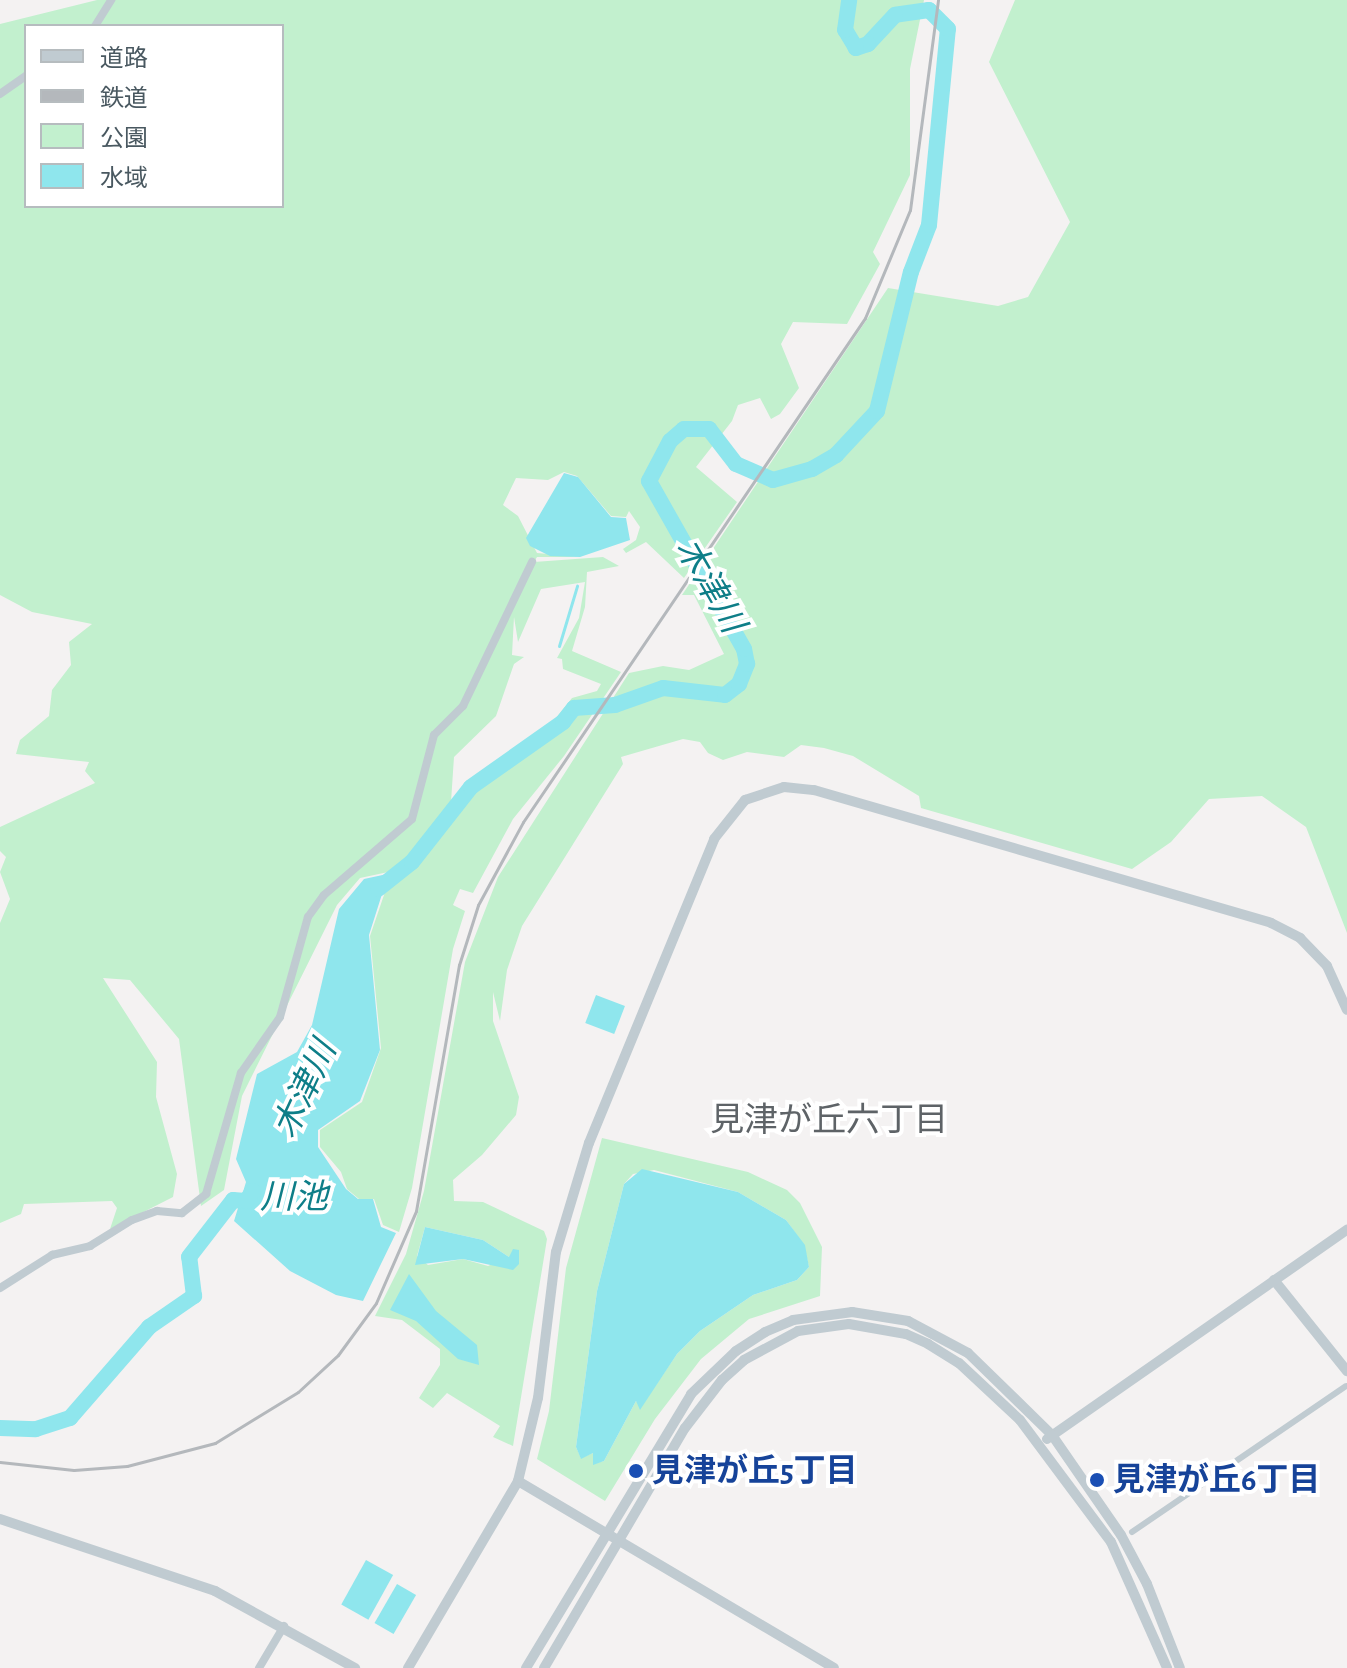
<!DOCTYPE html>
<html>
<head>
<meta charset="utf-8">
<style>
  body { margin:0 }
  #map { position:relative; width:1347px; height:1668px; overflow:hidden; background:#f4f2f2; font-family:"Alegreya Sans","Noto Sans JP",sans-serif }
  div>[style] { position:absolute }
  .green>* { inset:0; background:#c2f0ce }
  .water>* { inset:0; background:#8fe6ed; transform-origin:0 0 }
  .stream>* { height:3px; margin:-1.5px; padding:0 1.5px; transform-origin:1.5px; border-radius:1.5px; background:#8fe6ed }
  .river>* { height:16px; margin:-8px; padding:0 8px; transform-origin:8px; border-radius:8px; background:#8fe6ed }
  .pedestrian>* { height:6px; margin:-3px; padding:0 3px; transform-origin:3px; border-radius:3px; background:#c0cbd1 }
  .minor>* { height:8px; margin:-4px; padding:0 4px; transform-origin:4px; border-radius:4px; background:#c0cbd1 }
  .tertiary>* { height:10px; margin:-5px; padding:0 5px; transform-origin:5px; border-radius:5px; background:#c0cbd1 }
  .rail>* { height:3px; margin:-1.5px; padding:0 1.5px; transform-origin:1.5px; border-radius:1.5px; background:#b4b8bc }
  .dots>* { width:22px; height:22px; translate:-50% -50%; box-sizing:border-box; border:4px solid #fff; border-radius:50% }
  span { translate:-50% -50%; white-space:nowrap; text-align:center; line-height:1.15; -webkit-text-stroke:8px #fff; paint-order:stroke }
  .transit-label { font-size:32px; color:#164399; font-weight:700 }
  .left { translate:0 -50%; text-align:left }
  .water-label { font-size:34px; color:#0e7e88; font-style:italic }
  .neighbourhood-label { font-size:34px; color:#5e6367 }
  .legend { position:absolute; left:24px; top:24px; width:260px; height:184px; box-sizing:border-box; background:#fff; border:2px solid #b6bcbf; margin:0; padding:10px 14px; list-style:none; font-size:24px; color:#495860 }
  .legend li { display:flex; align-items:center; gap:16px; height:40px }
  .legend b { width:40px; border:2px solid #b6bcbf }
</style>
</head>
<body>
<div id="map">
  <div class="green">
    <i style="clip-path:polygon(evenodd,97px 0,924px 0,910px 69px,910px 175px,873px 252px,880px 264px,847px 324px,793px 322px,781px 344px,799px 388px,780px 414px,771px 419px,760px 398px,738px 405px,732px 421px,696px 467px,737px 502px,684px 578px,646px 542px,626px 553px,623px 549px,636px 540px,640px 527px,629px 511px,626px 517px,611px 516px,577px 476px,564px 472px,548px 480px,516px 478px,503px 505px,518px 516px,537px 553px,582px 557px,537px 557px,534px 562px,603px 557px,619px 566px,587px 572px,585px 607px,572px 651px,621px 672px,564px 756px,513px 819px,473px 893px,460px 889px,453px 905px,465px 911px,453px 949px,412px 1188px,399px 1232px,383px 1225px,374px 1199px,359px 1199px,347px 1189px,341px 1172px,320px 1147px,320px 1130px,362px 1102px,381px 1048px,370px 936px,385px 892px,401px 880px,393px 871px,360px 878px,337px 905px,242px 1096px,224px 1190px,201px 1206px,179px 1039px,130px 980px,103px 978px,157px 1062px,156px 1097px,177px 1174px,173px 1197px,110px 1229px,117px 1208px,112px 1201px,24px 1204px,21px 1214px,0 1223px,0 923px,10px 899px,0 872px,6px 857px,0 851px,0 827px,95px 783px,85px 771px,89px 762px,16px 754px,20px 740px,49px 716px,52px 690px,71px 665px,69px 642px,92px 624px,32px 612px,0 595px,0 24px,97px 0,26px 26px,282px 26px,282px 206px,26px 206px,26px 26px,97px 0,585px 582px,579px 618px,557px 658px,562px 659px,563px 669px,601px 684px,597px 691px,572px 698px,552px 723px,548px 739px,451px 802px,454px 757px,496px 716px,514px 664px,524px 657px,512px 655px,514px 617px,518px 642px,541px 589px,585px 582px)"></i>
    <i style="clip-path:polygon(evenodd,1015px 0,1347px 0,1347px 933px,1306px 827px,1262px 796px,1209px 799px,1171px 842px,1132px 869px,921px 808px,919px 796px,853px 756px,824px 748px,801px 745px,784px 757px,747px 752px,723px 760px,708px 753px,700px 742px,683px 739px,621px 757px,623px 764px,522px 926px,507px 970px,500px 1021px,493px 992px,493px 1021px,519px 1097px,516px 1115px,482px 1155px,453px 1180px,454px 1201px,483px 1202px,544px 1231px,547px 1239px,513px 1446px,493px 1437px,500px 1426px,447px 1393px,433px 1408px,419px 1398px,440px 1365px,440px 1349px,402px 1320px,375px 1316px,406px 1254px,424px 1191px,465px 962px,498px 877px,629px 673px,663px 666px,689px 670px,724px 654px,694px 595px,682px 595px,888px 288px,998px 306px,1028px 297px,1070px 222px,989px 62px,1015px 0,425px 1227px,483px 1240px,509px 1257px,488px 1266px,463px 1259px,428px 1265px,417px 1256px,425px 1227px)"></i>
    <i style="clip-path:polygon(evenodd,602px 1138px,748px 1172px,787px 1190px,800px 1203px,822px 1247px,820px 1296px,749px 1319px,701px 1359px,655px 1419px,605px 1501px,537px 1459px,549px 1411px,566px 1268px,602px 1138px,654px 1170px,738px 1192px,786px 1220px,804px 1245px,809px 1267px,797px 1280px,753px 1295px,700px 1331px,677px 1354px,641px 1407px,636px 1401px,604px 1461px,596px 1463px,593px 1453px,581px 1458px,576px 1447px,597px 1291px,624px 1184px,633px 1174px,654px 1170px)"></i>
  </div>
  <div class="water">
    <i style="clip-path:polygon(564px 473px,578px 477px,611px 517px,626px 518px,630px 540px,580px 557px,550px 556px,530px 546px,526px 538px)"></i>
    <i style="clip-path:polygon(392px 873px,398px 881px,383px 891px,369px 935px,380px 1050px,360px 1101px,318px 1130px,318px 1147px,346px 1189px,358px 1199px,373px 1199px,381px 1227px,396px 1233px,363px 1301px,336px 1295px,290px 1271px,234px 1221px,246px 1182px,236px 1159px,257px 1074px,297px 1052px,312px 1025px,339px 909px,364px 879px)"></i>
    <i style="left:596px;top:995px;width:31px;height:30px;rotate:21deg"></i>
    <i style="clip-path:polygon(642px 1169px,738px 1192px,786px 1220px,805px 1245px,809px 1267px,797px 1280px,753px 1295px,700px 1331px,677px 1354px,640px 1410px,636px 1401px,604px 1461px,593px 1465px,593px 1453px,581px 1459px,576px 1447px,597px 1291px,624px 1184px)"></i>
    <i style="clip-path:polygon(425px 1227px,483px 1240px,509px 1257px,513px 1249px,519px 1250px,519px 1264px,513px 1270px,463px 1259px,415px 1265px)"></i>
    <i style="clip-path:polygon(409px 1274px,436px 1311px,477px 1345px,479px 1365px,458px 1359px,416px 1321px,390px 1310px)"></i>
    <i style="left:366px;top:1560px;width:31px;height:51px;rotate:29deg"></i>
    <i style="left:397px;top:1584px;width:22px;height:45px;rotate:30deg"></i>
  </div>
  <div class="stream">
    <i style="left:559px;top:646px;width:63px;rotate:-73.3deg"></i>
  </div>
  <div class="river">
    <i style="left:378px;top:889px;width:43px;rotate:-38.5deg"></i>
    <i style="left:412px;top:862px;width:95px;rotate:-51.8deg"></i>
    <i style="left:471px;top:787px;width:113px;rotate:-35.2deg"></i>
    <i style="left:563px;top:722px;width:18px;rotate:-52deg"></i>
    <i style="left:574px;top:708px;width:41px;rotate:-4.2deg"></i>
    <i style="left:615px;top:705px;width:51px;rotate:-19.5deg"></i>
    <i style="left:663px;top:688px;width:62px;rotate:6.4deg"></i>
    <i style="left:725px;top:695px;width:18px;rotate:-38deg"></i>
    <i style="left:739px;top:684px;width:22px;rotate:-68deg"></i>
    <i style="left:747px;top:664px;width:15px;rotate:-101deg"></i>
    <i style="left:744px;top:649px;width:193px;rotate:-119.5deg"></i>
    <i style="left:649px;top:481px;width:45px;rotate:-62.3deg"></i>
    <i style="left:670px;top:441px;width:18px;rotate:-41deg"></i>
    <i style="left:684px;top:429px;width:25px"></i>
    <i style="left:709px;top:429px;width:44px;rotate:52.4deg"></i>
    <i style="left:736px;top:464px;width:40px;rotate:23.4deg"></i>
    <i style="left:773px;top:480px;width:41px;rotate:-15.8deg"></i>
    <i style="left:812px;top:469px;width:28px;rotate:-30deg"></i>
    <i style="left:836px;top:455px;width:60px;rotate:-47deg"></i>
    <i style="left:877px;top:411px;width:143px;rotate:-76.3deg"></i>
    <i style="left:911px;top:272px;width:50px;rotate:-69deg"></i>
    <i style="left:929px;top:225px;width:197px;rotate:-84.5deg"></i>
    <i style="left:948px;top:29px;width:27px;rotate:-135deg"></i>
    <i style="left:929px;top:10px;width:34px;rotate:172deg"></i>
    <i style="left:895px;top:15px;width:40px;rotate:133deg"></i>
    <i style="left:868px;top:44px;width:13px;rotate:162deg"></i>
    <i style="left:856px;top:48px;width:21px;rotate:-121deg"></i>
    <i style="left:845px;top:30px;width:30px;rotate:-82deg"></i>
    <i style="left:0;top:1428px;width:36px;rotate:2deg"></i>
    <i style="left:36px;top:1429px;width:36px;rotate:-18deg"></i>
    <i style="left:70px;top:1418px;width:121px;rotate:-49deg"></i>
    <i style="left:149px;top:1327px;width:55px;rotate:-34.6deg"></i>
    <i style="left:194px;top:1296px;width:39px;rotate:-97deg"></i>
    <i style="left:189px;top:1257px;width:72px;rotate:-52.3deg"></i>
    <i style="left:233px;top:1200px;width:13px;rotate:4deg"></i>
    <i style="left:246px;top:1201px;width:12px;rotate:-55deg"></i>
  </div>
  <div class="pedestrian">
    <i style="left:1132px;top:1532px;width:259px;rotate:-34.3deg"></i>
  </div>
  <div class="minor">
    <i style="left:95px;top:26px;width:31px;rotate:-58deg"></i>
    <i style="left:0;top:94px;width:32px;rotate:-35deg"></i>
    <i style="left:0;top:1288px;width:62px;rotate:-32.4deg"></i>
    <i style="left:52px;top:1255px;width:39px;rotate:-13deg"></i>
    <i style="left:90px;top:1246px;width:49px;rotate:-31.8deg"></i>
    <i style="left:132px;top:1220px;width:27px;rotate:-20deg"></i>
    <i style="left:157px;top:1211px;width:25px;rotate:5deg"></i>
    <i style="left:182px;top:1213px;width:31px;rotate:-38deg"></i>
    <i style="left:206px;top:1194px;width:126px;rotate:-73.9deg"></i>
    <i style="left:241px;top:1073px;width:68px;rotate:-55.1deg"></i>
    <i style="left:280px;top:1017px;width:104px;rotate:-74.4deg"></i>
    <i style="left:308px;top:917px;width:27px;rotate:-54deg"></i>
    <i style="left:324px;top:895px;width:116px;rotate:-40.8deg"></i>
    <i style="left:412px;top:819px;width:87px;rotate:-75.3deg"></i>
    <i style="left:434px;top:735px;width:41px;rotate:-45deg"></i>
    <i style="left:463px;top:706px;width:160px;rotate:-64.4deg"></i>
    <i style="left:259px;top:1668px;width:49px;rotate:-59.2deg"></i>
  </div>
  <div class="tertiary">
    <i style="left:1274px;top:1280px;width:117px;rotate:51.3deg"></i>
    <i style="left:1047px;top:1439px;width:366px;rotate:-34.9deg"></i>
    <i style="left:518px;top:1481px;width:367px;rotate:30.6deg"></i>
    <i style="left:0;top:1519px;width:227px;rotate:18.5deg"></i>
    <i style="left:215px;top:1591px;width:160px;rotate:28.8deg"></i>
    <i style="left:408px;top:1668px;width:217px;rotate:-59.5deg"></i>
    <i style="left:518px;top:1481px;width:85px;rotate:-76.5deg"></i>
    <i style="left:538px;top:1398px;width:147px;rotate:-83deg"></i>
    <i style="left:556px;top:1252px;width:114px;rotate:-73.2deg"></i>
    <i style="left:589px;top:1143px;width:329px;rotate:-67.6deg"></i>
    <i style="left:714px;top:839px;width:50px;rotate:-51.5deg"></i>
    <i style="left:745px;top:800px;width:41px;rotate:-18.4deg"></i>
    <i style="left:784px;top:787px;width:30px;rotate:6deg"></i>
    <i style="left:814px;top:790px;width:476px;rotate:16.2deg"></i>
    <i style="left:1271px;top:923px;width:33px;rotate:27deg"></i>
    <i style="left:1300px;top:938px;width:39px;rotate:46deg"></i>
    <i style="left:1327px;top:966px;width:48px;rotate:65.6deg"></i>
    <i style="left:526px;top:1668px;width:320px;rotate:-58.9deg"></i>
    <i style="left:691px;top:1394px;width:62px;rotate:-43.7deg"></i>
    <i style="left:736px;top:1351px;width:35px;rotate:-33deg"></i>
    <i style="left:765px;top:1332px;width:30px;rotate:-23deg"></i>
    <i style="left:793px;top:1320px;width:60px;rotate:-7.7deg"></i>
    <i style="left:852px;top:1312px;width:57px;rotate:9.1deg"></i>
    <i style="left:908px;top:1321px;width:68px;rotate:28.1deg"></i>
    <i style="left:968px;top:1353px;width:117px;rotate:44.3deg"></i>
    <i style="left:1052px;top:1435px;width:121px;rotate:55.4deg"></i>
    <i style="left:1121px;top:1535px;width:55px;rotate:62deg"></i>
    <i style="left:1147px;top:1584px;width:90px;rotate:68.6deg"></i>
    <i style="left:544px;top:1668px;width:278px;rotate:-59.6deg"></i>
    <i style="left:685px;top:1428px;width:61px;rotate:-52.4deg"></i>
    <i style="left:722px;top:1380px;width:30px;rotate:-42deg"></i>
    <i style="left:744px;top:1360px;width:61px;rotate:-28.2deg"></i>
    <i style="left:798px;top:1331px;width:51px;rotate:-7.8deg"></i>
    <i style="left:849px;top:1324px;width:58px;rotate:10deg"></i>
    <i style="left:906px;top:1334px;width:24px;rotate:24deg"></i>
    <i style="left:928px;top:1344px;width:36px;rotate:32deg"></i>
    <i style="left:959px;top:1363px;width:83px;rotate:43.1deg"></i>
    <i style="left:1020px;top:1420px;width:152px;rotate:53.3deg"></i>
    <i style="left:1111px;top:1542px;width:138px;rotate:66deg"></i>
  </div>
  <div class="rail">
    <i style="left:0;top:1462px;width:74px;rotate:6.2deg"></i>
    <i style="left:74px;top:1470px;width:53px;rotate:-4.3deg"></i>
    <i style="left:127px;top:1466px;width:91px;rotate:-14.6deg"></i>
    <i style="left:215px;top:1443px;width:97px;rotate:-31.6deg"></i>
    <i style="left:298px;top:1392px;width:54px;rotate:-42.8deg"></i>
    <i style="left:338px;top:1355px;width:64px;rotate:-53.8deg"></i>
    <i style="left:376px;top:1303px;width:100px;rotate:-66.5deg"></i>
    <i style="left:416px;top:1211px;width:250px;rotate:-80.1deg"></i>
    <i style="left:459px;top:965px;width:63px;rotate:-72.4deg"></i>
    <i style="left:478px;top:905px;width:94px;rotate:-61.5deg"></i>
    <i style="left:523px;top:822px;width:609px;rotate:-55.84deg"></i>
    <i style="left:865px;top:318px;width:117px;rotate:-67.4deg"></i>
    <i style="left:910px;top:210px;width:212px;rotate:-82.4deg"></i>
  </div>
  <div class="dots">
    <i style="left:636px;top:1471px;background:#1a4fb4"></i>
    <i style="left:1097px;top:1480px;background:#1a4fb4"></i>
  </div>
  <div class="transit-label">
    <span class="left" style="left:652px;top:1471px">見津が丘5丁目</span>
    <span class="left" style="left:1113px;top:1480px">見津が丘6丁目</span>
  </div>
  <div class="water-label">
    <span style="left:709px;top:586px;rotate:60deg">木津川</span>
    <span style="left:306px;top:1090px;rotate:-65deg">木津川</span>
    <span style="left:294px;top:1199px">川池</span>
  </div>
  <div class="neighbourhood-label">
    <span style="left:829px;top:1122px">見津が丘六丁目</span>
  </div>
  <ul class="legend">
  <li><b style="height:10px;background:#c0cbd1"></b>道路</li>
  <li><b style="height:10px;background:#b4b8bc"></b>鉄道</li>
  <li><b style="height:22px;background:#c2f0ce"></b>公園</li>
  <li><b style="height:22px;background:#8fe6ed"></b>水域</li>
  </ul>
</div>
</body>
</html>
